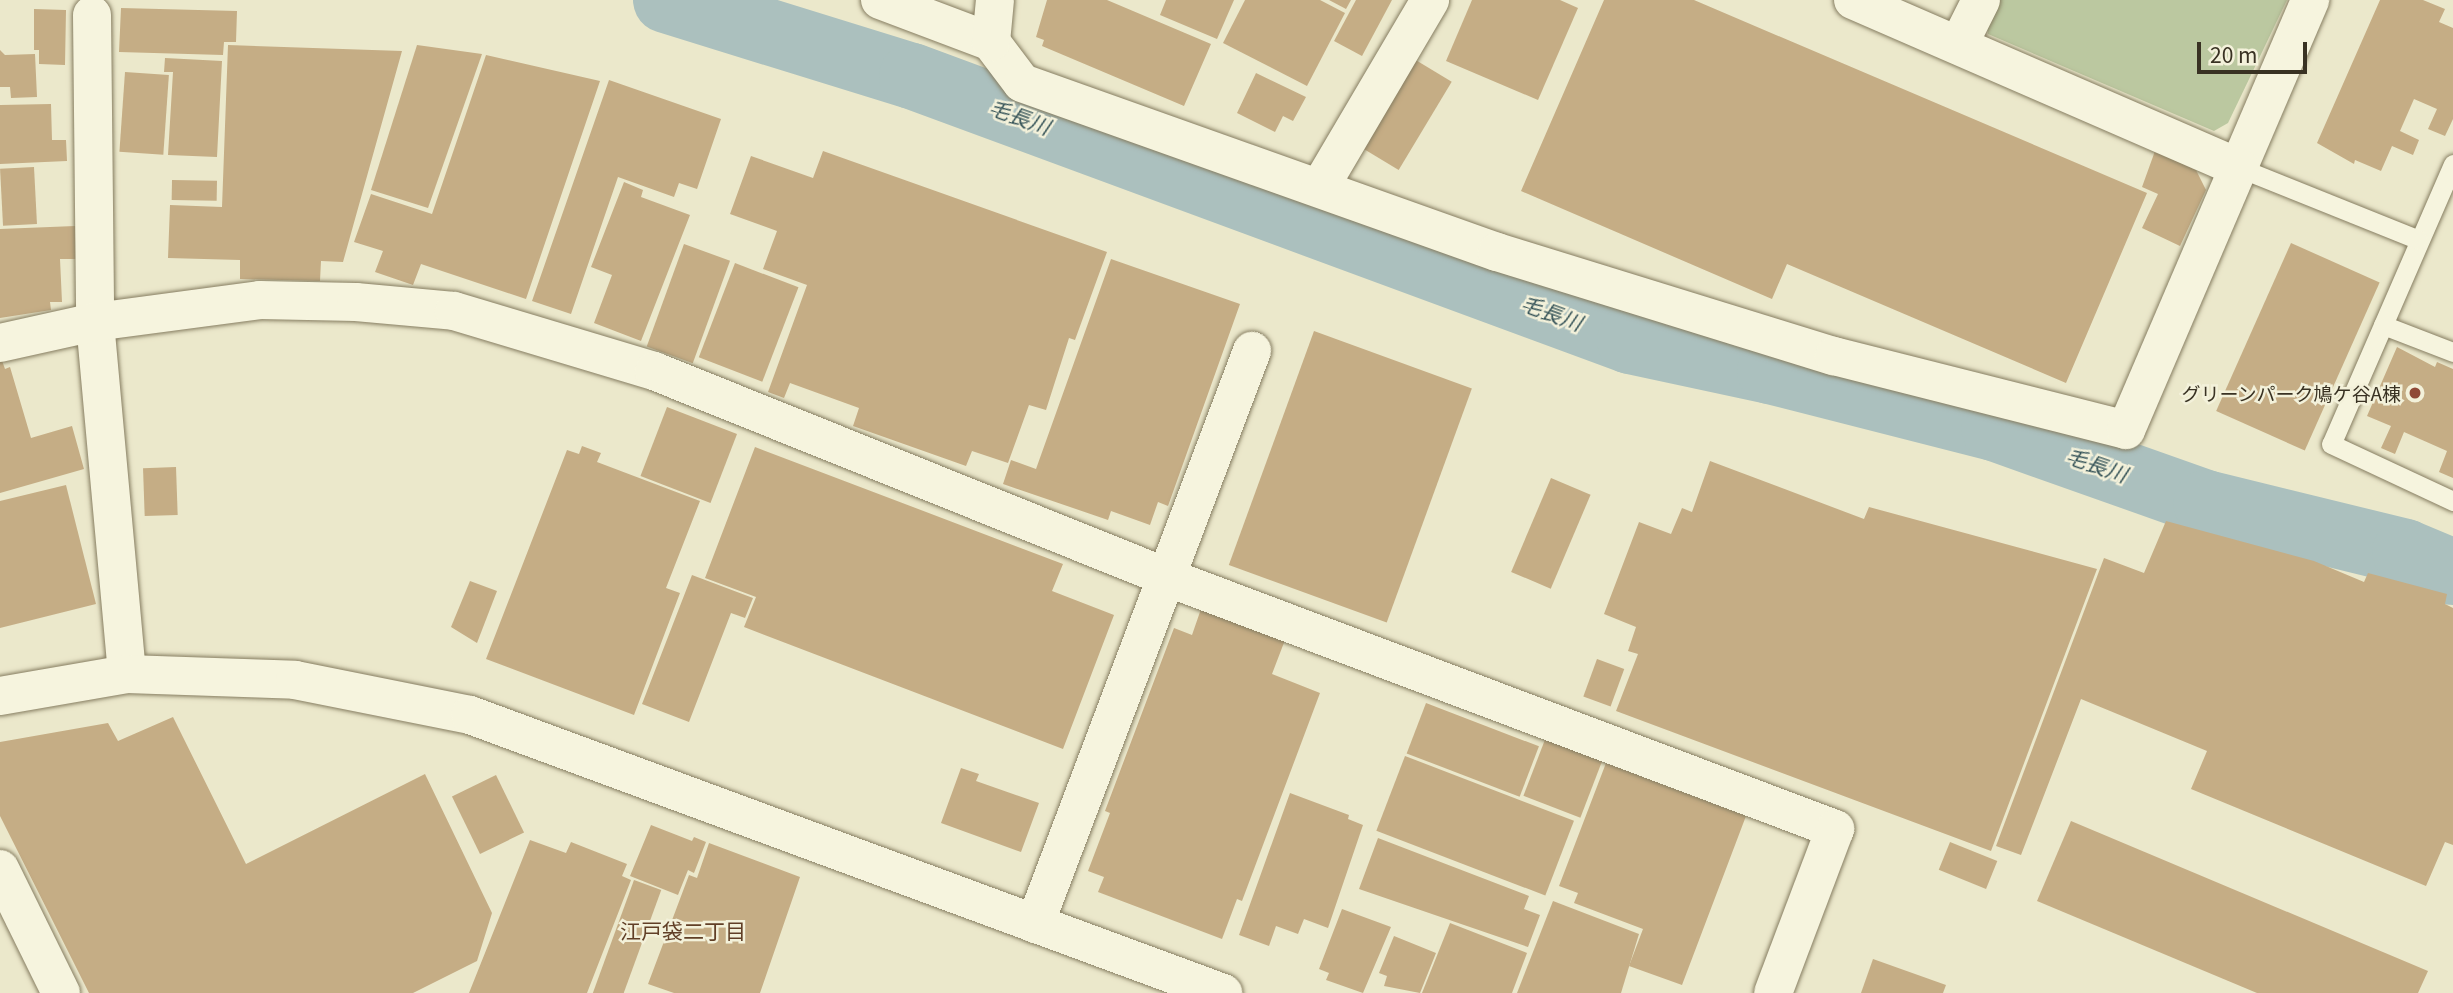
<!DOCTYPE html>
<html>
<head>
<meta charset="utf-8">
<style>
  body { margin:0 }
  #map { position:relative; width:2453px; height:993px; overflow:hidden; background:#ebe8cb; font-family:Georgia,"Noto Sans JP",serif }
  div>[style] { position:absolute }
  .green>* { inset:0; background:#bbc8a0 }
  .river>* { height:66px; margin:-33px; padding:0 33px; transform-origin:33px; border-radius:33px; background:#abc0be }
  .building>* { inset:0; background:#c5ad85; transform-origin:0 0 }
  .roads { filter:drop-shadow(0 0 2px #867d61) drop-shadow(0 0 2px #867d61) }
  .lane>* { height:19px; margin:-9.5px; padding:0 9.5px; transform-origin:9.5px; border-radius:9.5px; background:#f6f4de }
  .street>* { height:38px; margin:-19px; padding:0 19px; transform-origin:19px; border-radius:19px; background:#f6f4de }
  .secondary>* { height:38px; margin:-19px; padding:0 19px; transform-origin:19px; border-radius:19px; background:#f6f4de }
  .dots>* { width:19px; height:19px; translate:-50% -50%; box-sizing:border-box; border:4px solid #f3f1da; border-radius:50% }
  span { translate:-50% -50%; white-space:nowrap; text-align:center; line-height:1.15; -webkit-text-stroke:5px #f3f1da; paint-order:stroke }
  .poi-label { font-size:19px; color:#393223 }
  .right { translate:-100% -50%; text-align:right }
  .water-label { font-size:21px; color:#345257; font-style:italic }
  .neighbourhood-label { font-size:21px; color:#613f26 }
  .scale { position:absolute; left:2197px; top:42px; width:110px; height:32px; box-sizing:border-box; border:4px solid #393223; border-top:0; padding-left:9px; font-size:21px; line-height:24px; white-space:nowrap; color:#393223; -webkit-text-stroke:5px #f3f1da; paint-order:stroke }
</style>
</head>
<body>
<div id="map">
  <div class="green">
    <i style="clip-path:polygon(1994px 0,2287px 0,2228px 123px,2214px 131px,1988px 34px,1986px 17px)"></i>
  </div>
  <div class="river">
    <i style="left:666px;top:0;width:257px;rotate:17.2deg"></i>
    <i style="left:912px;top:76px;width:765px;rotate:20.26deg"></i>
    <i style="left:1630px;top:341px;width:143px;rotate:12.1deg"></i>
    <i style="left:1770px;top:371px;width:231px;rotate:14.3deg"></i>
    <i style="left:1994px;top:428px;width:225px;rotate:19.5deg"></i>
    <i style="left:2206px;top:503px;width:205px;rotate:13.8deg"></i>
    <i style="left:2405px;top:552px;width:52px;rotate:22.6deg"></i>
  </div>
  <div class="building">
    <i style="clip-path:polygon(1047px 0,1107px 0,1211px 44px,1184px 106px,1042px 46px,1044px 40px,1036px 37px)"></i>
    <i style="clip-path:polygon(1166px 0,1234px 0,1217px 39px,1160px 15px)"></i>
    <i style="clip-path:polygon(1245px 0,1320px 0,1345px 13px,1307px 86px,1223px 43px)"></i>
    <i style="clip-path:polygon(1329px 0,1351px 0,1346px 9px)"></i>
    <i style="clip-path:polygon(1356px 0,1392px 0,1362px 56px,1334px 41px)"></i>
    <i style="clip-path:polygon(1472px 0,1560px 0,1578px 8px,1538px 100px,1446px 61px)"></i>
    <i style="clip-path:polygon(1604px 0,1694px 0,2147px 193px,2066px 383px,1787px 264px,1772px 299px,1521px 191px)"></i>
    <i style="clip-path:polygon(2380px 0,2423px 0,2445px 9px,2439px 22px,2453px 28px,2453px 119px,2445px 136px,2428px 129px,2437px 109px,2414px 99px,2400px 131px,2419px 140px,2413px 155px,2392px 146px,2381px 171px,2355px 160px,2354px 164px,2317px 143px)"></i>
    <i style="clip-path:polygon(121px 8px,237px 11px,236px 42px,224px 42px,223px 55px,119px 52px)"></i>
    <i style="clip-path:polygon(34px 9px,66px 10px,65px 65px,39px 64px,39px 50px,34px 50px)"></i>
    <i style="clip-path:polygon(228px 45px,402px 51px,343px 262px,321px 261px,320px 281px,240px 279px,240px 260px,168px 258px,170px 205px,222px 207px)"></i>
    <i style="clip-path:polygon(417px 45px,482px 54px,428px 208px,371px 190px)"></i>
    <i style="clip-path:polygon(0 50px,5px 55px,35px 54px,37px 97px,11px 98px,10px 87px,0 87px)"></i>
    <i style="clip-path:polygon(486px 55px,600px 81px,526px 299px,421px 264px,413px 285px,375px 272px,383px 251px,354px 242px,371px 194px,432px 214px)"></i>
    <i style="clip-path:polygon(165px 58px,222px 61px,217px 157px,168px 155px,173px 72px,164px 72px)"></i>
    <i style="left:1414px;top:59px;width:44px;height:103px;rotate:31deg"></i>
    <i style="left:125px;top:72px;width:44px;height:80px;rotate:4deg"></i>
    <i style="clip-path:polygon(1256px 73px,1306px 97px,1293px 121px,1283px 116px,1275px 132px,1237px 113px)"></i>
    <i style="clip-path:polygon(609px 80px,721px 119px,697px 189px,679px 183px,674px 197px,618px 177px,571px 314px,532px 301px)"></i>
    <i style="clip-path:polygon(51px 104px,52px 140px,66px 140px,67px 161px,0 164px,0 105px)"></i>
    <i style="clip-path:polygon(823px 151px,1107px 252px,1075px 340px,1069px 338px,1046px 410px,1029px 405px,1008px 463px,972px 451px,966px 466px,853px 426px,859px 408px,790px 383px,784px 398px,768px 392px,807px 285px,763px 269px,777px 231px,730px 214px,751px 156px,813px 178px)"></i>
    <i style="clip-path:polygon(2155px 151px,2196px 170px,2206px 190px,2180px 246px,2142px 228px,2158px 194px,2142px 187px)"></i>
    <i style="left:34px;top:167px;width:57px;height:34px;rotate:87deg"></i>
    <i style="left:172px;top:180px;width:45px;height:20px;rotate:1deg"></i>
    <i style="clip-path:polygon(624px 182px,643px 190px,641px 197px,690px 215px,641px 341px,594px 323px,612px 275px,591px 267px)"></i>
    <i style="clip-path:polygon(75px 226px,77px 259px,60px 259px,62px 302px,50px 302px,51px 310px,0 318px,0 229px)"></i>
    <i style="left:2291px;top:243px;width:97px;height:184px;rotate:24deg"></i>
    <i style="left:684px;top:244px;width:49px;height:109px;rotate:20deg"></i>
    <i style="clip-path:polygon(1111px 259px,1240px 304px,1168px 506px,1158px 502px,1150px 525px,1111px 511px,1108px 520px,1003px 484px,1011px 460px,1036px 469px)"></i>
    <i style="left:735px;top:263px;width:68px;height:101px;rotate:21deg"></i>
    <i style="left:1314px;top:331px;width:168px;height:249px;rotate:20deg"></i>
    <i style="clip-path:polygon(2397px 347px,2435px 367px,2437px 362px,2453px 369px,2453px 478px,2439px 472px,2447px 451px,2404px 432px,2395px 454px,2381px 448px,2391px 426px,2367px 416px)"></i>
    <i style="clip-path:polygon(0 355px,5px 369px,10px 367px,31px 438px,72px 426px,84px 469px,0 493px)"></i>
    <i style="left:667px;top:407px;width:75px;height:74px;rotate:21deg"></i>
    <i style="clip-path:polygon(582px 446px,601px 453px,597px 462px,700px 501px,666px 588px,680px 593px,634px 715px,486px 659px,567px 450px,579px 454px)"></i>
    <i style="clip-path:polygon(755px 447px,1063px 564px,1052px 591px,1114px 615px,1063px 749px,744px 627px,756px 597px,705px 578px)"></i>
    <i style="clip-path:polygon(1710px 461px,1864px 519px,1869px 507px,2097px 569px,1991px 851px,1616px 711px,1638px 654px,1628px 651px,1636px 627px,1604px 614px,1639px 522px,1671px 534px,1682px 508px,1692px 512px)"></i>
    <i style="left:176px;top:467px;width:48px;height:33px;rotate:88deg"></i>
    <i style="left:1551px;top:478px;width:43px;height:102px;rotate:23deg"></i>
    <i style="clip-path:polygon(66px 485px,96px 604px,0 628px,0 501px)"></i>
    <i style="clip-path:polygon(2166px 521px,2314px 561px,2364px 582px,2368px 573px,2447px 594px,2445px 604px,2453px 608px,2453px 845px,2445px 842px,2426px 886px,2191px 789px,2207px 751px,2081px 699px,2021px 855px,1996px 846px,2104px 558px,2144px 573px)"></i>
    <i style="clip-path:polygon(692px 575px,753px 598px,745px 618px,731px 613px,689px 722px,642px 704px)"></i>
    <i style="clip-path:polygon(470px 581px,497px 591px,477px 643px,451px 627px)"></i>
    <i style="clip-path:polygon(1201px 609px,1285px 640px,1272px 674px,1320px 693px,1242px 901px,1237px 899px,1222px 939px,1098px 892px,1104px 877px,1088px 871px,1110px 813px,1105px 811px,1174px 628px,1192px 635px)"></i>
    <i style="left:1597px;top:659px;width:29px;height:40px;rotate:20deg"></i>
    <i style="left:1426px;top:703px;width:121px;height:54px;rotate:21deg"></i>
    <i style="clip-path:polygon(173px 717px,246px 864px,425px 774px,492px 913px,477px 961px,413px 993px,89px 993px,0 816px,0 742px,108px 723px,118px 741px)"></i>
    <i style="left:1546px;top:737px;width:61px;height:63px;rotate:21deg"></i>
    <i style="left:1405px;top:756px;width:181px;height:80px;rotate:21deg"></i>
    <i style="clip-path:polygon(1606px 763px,1746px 816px,1682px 985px,1629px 966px,1643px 929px,1574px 903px,1578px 893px,1559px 886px)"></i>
    <i style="clip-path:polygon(961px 768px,979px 774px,976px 781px,1039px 803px,1021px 852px,941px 823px)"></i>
    <i style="left:496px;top:775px;width:64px;height:49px;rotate:64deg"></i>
    <i style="clip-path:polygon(1290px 793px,1349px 815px,1348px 819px,1363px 825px,1328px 928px,1304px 919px,1298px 934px,1276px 926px,1269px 946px,1239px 935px)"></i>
    <i style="clip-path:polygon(2071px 821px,2428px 971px,2418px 993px,2257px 993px,2037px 901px)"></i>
    <i style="clip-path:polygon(651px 825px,692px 841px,694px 837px,706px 842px,694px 873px,688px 870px,678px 895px,630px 876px)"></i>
    <i style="clip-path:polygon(1378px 838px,1529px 896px,1524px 909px,1540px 915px,1528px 947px,1359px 889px)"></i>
    <i style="clip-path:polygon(530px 840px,566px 853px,571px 842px,627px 864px,622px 876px,631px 880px,587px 993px,469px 993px)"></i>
    <i style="left:1950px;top:842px;width:51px;height:30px;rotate:22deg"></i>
    <i style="clip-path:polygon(709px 843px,800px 877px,760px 993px,674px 993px,648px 984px,689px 875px,697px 878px)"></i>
    <i style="left:634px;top:880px;width:29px;height:121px;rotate:20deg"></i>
    <i style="clip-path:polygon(1553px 901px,1639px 934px,1621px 993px,1517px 993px)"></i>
    <i style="clip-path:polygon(1342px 909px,1391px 927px,1363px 993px,1326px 980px,1329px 973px,1319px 969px)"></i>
    <i style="clip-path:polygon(1450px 923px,1527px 953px,1512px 993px,1422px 993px)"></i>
    <i style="clip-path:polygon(1394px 936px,1436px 953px,1420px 993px,1384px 986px,1387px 976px,1379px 973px)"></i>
    <i style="clip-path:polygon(1873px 959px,1946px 985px,1943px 993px,1861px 993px)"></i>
  </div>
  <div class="roads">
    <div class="lane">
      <i style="left:2453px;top:164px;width:305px;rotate:113.5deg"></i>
      <i style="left:2331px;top:444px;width:135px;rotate:25deg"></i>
      <i style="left:2240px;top:168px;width:191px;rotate:21.9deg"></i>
      <i style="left:2383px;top:325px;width:75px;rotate:21.1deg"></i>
    </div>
    <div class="street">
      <i style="left:880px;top:0;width:119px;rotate:20.7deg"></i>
      <i style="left:991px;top:42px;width:51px;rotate:52.9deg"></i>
      <i style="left:1022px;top:83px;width:504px;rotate:19.59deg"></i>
      <i style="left:1497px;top:252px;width:353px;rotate:17.2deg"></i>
      <i style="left:1834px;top:356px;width:301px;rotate:14.2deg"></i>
      <i style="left:2126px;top:430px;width:468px;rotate:-66.8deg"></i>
      <i style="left:1853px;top:0;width:422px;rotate:23.5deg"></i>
      <i style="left:92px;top:15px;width:307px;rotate:89.4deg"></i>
      <i style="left:95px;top:322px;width:353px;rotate:84.8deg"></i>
      <i style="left:991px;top:42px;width:42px;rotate:-84.6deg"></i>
      <i style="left:1959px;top:44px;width:49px;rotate:-63.4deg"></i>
      <i style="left:1320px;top:187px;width:217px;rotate:-59.5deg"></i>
      <i style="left:0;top:343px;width:97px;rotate:-12.5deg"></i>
      <i style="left:95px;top:322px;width:166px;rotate:-7.6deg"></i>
      <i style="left:260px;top:300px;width:96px;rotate:1.2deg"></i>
      <i style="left:356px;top:302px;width:98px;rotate:5.2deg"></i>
      <i style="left:454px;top:311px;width:209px;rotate:16.7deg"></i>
      <i style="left:654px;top:371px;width:555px;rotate:21.9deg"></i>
      <i style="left:1169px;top:578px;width:712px;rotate:20.65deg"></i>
      <i style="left:1835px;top:829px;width:175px;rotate:110.7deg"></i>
      <i style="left:0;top:869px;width:138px;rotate:63.8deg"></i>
      <i style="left:1035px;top:924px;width:613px;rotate:-69.26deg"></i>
    </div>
    <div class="secondary">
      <i style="left:0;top:696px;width:129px;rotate:-9.8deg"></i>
      <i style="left:127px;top:674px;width:168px;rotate:2deg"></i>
      <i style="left:295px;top:680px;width:178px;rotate:11.3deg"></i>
      <i style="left:470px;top:715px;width:803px;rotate:20.26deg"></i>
    </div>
  </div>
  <div class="dots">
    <i style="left:2415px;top:393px;background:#904937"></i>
  </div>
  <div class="poi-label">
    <span class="right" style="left:2401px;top:393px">グリーンパーク鳩ケ谷A棟</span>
  </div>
  <div class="water-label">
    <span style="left:1020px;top:116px;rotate:20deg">毛長川</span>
    <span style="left:1552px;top:312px;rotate:20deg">毛長川</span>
    <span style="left:2097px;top:464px;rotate:19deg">毛長川</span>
  </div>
  <div class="neighbourhood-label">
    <span style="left:683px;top:930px">江戸袋二丁目</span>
  </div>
  <div class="scale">20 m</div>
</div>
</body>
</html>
